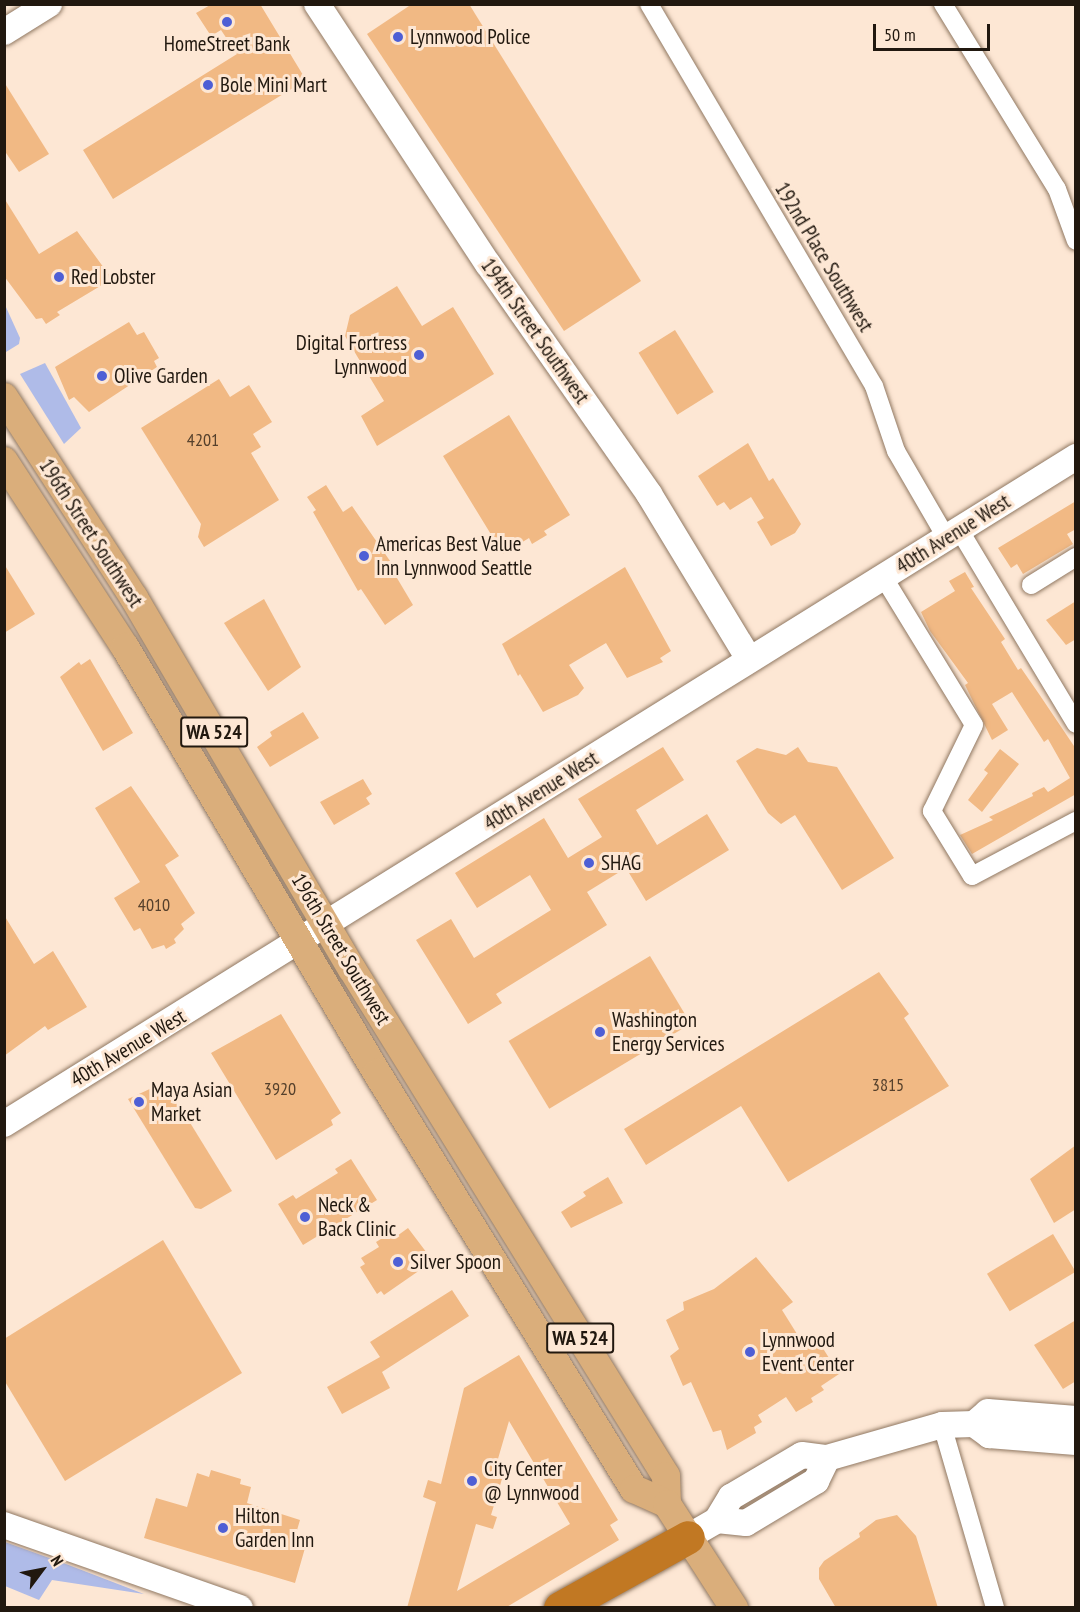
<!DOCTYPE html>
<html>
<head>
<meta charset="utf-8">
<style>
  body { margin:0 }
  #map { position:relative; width:1080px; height:1612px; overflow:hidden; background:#fde7d4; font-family:"PT Sans Narrow",sans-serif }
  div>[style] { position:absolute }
  .green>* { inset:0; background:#afbbe8 }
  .building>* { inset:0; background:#f1b984; transform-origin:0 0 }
  .roads { filter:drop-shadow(0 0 2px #907862) drop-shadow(0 0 2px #907862) }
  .street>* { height:18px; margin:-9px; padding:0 9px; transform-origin:9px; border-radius:9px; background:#fff }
  .secondary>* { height:26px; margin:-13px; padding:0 13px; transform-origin:13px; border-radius:13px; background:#fff }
  .primary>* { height:28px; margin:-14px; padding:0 14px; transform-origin:14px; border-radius:14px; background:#daae7b }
  .highway>* { height:33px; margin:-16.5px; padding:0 16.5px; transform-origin:16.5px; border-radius:16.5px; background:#c17823 }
  .dots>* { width:16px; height:16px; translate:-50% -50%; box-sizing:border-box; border:3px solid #fde7d4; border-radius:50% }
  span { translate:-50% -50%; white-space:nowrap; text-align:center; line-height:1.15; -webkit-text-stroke:6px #fde7d4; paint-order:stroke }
  .number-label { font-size:18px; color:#55402c }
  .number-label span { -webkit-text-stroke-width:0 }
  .shield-label span { padding:2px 4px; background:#fde7d4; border:2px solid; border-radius:4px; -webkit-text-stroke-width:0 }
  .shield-label { font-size:20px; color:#21180f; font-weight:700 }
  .poi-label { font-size:21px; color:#21180f }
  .left { translate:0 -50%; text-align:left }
  .right { translate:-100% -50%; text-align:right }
  .street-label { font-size:21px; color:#21180f }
  .frame { position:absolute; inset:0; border:6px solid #21180f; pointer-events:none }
  .north { position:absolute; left:12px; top:1540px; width:60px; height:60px; -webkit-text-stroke:4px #fde7d4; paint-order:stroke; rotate:58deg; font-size:16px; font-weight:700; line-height:24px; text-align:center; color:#21180f }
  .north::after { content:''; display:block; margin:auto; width:21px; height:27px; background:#21180f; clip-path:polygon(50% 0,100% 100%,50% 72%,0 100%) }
  .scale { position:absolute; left:873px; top:24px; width:117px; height:27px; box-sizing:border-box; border:3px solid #21180f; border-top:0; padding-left:8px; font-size:18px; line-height:21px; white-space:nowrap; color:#21180f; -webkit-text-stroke:4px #fde7d4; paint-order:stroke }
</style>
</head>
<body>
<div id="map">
  <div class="green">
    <i style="clip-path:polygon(5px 305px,20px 338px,19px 344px,6px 352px)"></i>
    <i style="clip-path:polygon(45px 363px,81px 428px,64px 444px,20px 374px)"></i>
    <i style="clip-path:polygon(5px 1542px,66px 1564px,144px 1594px,52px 1580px,39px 1600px,5px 1586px)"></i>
  </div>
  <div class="building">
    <i style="clip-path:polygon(212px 4px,260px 4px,306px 80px,113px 199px,83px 150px,237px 54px,221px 30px,211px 36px,196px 13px)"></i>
    <i style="clip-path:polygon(412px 4px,469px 4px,641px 281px,564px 331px,367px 34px)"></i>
    <i style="clip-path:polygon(4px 82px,49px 154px,19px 172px,4px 150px)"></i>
    <i style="clip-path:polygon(4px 198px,39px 254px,77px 231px,112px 279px,57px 312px,60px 315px,46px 324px,42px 318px,36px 319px,4px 276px)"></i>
    <i style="clip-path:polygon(397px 286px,422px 326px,453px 307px,494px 374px,377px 446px,361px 416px,384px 401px,345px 336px,350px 315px)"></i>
    <i style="clip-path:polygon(129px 322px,137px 335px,144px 332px,159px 358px,154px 361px,157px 367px,89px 412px,74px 397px,69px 400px,55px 367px)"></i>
    <i style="left:675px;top:330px;width:73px;height:43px;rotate:58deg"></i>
    <i style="clip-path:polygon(219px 379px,230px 397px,249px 385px,272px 422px,253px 434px,261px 447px,251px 453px,279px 500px,204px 547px,198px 537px,201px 524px,141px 428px)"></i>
    <i style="clip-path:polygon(509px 415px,570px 515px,544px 531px,547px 535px,532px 544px,529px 538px,503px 554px,443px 456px)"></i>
    <i style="clip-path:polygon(748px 443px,769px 481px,773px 478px,801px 524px,795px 533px,771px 546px,757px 522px,764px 518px,751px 497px,730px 510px,724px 502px,717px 506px,698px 476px)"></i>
    <i style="clip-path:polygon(326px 485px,343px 512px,352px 506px,397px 571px,394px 573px,413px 605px,385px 625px,361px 589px,358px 591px,313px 512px,316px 510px,307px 497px)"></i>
    <i style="clip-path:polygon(1076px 501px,1076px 529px,1067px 534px,1073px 544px,1023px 574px,1017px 564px,1011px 568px,998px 548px)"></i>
    <i style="clip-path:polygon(4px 564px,35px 614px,4px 633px)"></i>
    <i style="clip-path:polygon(625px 567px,671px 651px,660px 658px,663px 662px,627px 678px,606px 643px,569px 665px,584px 688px,578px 695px,543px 712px,520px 674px,518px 676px,502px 644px)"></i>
    <i style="clip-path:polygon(965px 572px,974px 587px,971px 588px,1005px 639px,1001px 642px,1018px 670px,1021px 668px,1039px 694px,1076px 749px,1076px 794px,972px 854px,960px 835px,993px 820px,989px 817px,1033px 796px,1032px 793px,1044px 787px,1048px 792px,1070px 778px,1048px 739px,1044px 742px,1012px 692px,992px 704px,1008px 730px,992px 740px,965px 685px,968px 683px,930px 631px,921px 612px,955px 591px,949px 581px)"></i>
    <i style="clip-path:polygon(264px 599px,301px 667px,268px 691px,224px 623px)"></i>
    <i style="clip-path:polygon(1076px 601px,1076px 639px,1066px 645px,1046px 620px)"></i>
    <i style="clip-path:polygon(90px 659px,133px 733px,103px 751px,60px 677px,79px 662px,81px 665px)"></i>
    <i style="clip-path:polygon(303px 712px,319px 738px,270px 767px,257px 747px,272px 736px,270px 732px)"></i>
    <i style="clip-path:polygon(663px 747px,684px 780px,636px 810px,657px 845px,707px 814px,729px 850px,646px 901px,626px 868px,587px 892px,607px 925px,496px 994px,502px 1003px,468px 1024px,416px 940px,451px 919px,474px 958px,551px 910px,530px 875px,477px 908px,455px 873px,544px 818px,568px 858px,602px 837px,578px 799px)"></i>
    <i style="clip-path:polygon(798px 747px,808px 762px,837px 767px,894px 858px,842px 890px,795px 815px,781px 824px,768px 813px,736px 761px,757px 748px,786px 755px)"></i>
    <i style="clip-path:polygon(1000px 749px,1019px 764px,982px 812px,968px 800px,988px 773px,984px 770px)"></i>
    <i style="clip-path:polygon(363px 779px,372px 794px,366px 798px,370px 804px,334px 825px,320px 802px)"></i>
    <i style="clip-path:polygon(131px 786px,179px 856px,165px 865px,195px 913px,181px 924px,184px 929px,174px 939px,176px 943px,166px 949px,164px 945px,152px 949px,140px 928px,134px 931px,114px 898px,140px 882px,95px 808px)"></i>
    <i style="clip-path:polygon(4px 915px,34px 964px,53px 951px,87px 1007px,48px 1030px,45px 1026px,4px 1056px)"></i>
    <i style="left:650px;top:956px;width:79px;height:165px;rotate:59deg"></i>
    <i style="clip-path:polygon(879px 972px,909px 1014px,904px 1018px,949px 1086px,788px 1182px,741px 1106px,646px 1165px,624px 1129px)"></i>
    <i style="clip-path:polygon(281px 1014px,341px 1113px,331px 1120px,333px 1125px,276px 1160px,211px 1053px)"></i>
    <i style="clip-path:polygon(165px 1082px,232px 1191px,201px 1209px,195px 1208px,128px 1099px)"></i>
    <i style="clip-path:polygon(1076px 1145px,1076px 1209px,1054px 1223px,1030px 1179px)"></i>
    <i style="clip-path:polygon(351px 1159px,377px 1200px,303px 1245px,278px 1204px,293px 1195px,296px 1199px,338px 1173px,335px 1169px)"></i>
    <i style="clip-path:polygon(608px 1177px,623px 1203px,571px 1228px,561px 1212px,586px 1196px,583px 1192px)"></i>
    <i style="clip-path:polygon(408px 1228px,433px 1261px,384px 1295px,381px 1291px,377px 1294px,360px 1267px,365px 1264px,361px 1258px,379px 1247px,376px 1242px,394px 1231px,397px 1236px)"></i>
    <i style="left:1053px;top:1234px;width:44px;height:77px;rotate:59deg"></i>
    <i style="clip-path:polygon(163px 1240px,242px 1373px,65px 1481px,4px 1380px,4px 1339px)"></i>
    <i style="clip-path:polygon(756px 1257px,793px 1302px,782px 1310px,802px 1342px,814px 1334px,839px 1374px,821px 1386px,824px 1390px,811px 1398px,813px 1402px,796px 1412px,786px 1397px,758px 1415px,762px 1422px,754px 1427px,756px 1433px,727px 1450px,721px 1430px,713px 1432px,691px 1382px,683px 1386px,670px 1356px,679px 1349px,666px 1320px,684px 1310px,683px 1302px,714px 1289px)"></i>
    <i style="clip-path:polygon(452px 1290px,469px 1316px,382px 1372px,390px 1388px,342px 1414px,327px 1387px,380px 1357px,370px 1342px)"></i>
    <i style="clip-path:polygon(1076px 1320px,1076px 1381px,1063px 1389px,1034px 1345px)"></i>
    <i style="clip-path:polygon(evenodd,519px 1355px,618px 1520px,610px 1525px,619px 1540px,505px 1608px,407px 1608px,436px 1502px,423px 1497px,428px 1480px,441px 1484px,464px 1388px,519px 1355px,509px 1421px,570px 1524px,457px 1591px,476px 1524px,493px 1529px,497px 1517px,491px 1515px,502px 1479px,493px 1476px,509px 1421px)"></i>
    <i style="clip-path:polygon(211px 1470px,241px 1479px,240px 1484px,251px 1487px,247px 1503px,300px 1520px,295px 1537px,307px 1541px,295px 1583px,144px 1538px,156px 1498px,187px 1507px,197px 1473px,209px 1477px)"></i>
    <i style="clip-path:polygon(897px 1515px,916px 1536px,938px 1608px,836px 1608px,819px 1579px,819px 1568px,824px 1561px,860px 1537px,859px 1533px,876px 1520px)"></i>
  </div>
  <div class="roads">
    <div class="street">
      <i style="left:649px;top:4px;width:443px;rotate:59.5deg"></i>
      <i style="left:874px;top:386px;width:69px;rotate:71.3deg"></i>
      <i style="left:896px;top:451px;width:102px;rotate:59.9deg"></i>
      <i style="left:943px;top:4px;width:217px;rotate:58.4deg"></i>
      <i style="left:1057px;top:189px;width:55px;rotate:69.9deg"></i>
      <i style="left:960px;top:531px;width:225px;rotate:59deg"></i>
      <i style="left:884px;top:578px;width:172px;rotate:58.5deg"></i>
      <i style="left:974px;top:725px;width:96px;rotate:116deg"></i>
      <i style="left:932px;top:811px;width:76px;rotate:58.4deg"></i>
      <i style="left:972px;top:876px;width:118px;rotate:-27.9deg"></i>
      <i style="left:1031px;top:585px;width:53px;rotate:-31.9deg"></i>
      <i style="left:942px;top:1425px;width:191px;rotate:73.8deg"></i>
    </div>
    <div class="secondary">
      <i style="left:317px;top:4px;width:311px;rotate:56.7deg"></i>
      <i style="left:488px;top:264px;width:281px;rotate:55deg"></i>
      <i style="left:649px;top:494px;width:193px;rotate:58.8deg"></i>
      <i style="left:4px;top:32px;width:53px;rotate:-31.9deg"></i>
      <i style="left:4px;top:1124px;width:1263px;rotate:-31.89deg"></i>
      <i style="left:974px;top:1424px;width:18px;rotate:-41deg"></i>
      <i style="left:988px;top:1412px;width:88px;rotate:4.5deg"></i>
      <i style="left:717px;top:1520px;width:29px;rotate:6deg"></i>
      <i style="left:746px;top:1523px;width:82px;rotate:-31deg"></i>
      <i style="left:816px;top:1481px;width:25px;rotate:-64deg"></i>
      <i style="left:4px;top:1525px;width:250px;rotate:19.4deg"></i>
      <i style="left:688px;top:1537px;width:34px;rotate:-30deg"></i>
      <i style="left:717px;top:1520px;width:27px;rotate:-59deg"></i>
      <i style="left:731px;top:1497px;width:82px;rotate:-30.6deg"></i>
      <i style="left:802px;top:1455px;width:25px;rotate:7deg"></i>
      <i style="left:827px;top:1458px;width:120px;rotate:-16deg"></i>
      <i style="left:942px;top:1425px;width:32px;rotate:-2deg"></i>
      <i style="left:974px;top:1424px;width:19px;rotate:36deg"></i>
      <i style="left:989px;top:1435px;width:87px;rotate:4.6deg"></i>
    </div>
    <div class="primary">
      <i style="left:4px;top:397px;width:239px;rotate:57.1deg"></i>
      <i style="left:134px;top:598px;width:430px;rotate:59.6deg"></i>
      <i style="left:352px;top:969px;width:596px;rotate:58.23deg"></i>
      <i style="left:666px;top:1476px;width:28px;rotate:88deg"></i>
      <i style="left:4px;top:461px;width:222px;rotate:57deg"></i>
      <i style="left:125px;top:647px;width:495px;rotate:59.4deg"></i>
      <i style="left:377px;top:1073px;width:489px;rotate:58.3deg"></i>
      <i style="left:634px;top:1489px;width:36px;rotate:24deg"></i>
      <i style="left:667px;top:1504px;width:124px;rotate:57.2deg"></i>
    </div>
    <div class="highway">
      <i style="left:560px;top:1608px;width:146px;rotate:-29deg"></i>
    </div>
  </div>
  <div class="dots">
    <i style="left:227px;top:22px;background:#4e5fd5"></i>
    <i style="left:398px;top:37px;background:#4e5fd5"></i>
    <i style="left:208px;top:85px;background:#4e5fd5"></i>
    <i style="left:59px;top:277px;background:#4e5fd5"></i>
    <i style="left:419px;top:355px;background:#4e5fd5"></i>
    <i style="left:102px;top:376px;background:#4e5fd5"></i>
    <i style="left:364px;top:556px;background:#4e5fd5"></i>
    <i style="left:589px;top:863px;background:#4e5fd5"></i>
    <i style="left:600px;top:1032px;background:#4e5fd5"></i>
    <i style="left:139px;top:1102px;background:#4e5fd5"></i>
    <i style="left:305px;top:1217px;background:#4e5fd5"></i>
    <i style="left:398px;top:1262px;background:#4e5fd5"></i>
    <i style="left:750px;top:1352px;background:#4e5fd5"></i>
    <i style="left:472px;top:1481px;background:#4e5fd5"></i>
    <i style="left:223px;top:1528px;background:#4e5fd5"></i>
  </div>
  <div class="number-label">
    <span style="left:203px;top:440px">4201</span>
    <span style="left:154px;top:905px">4010</span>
    <span style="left:888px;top:1085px">3815</span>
    <span style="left:280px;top:1089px">3920</span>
  </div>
  <div class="shield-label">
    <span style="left:214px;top:732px">WA 524</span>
    <span style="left:580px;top:1338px">WA 524</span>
  </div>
  <div class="poi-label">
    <span class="left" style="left:410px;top:37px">Lynnwood Police</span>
    <span style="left:227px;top:44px">HomeStreet Bank</span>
    <span class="left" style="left:220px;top:85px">Bole Mini Mart</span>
    <span class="left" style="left:71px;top:277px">Red Lobster</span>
    <span class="right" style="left:407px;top:355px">Digital Fortress<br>Lynnwood</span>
    <span class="left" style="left:114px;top:376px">Olive Garden</span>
    <span class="left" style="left:376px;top:556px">Americas Best Value<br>Inn Lynnwood Seattle</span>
    <span class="left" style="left:601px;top:863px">SHAG</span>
    <span class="left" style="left:612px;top:1032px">Washington<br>Energy Services</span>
    <span class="left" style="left:151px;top:1102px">Maya Asian<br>Market</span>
    <span class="left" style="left:318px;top:1217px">Neck &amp;<br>Back Clinic</span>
    <span class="left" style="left:410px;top:1262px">Silver Spoon</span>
    <span class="left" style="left:762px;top:1352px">Lynnwood<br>Event Center</span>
    <span class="left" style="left:484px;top:1481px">City Center<br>@ Lynnwood</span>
    <span class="left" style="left:235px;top:1528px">Hilton<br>Garden Inn</span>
  </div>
  <div class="street-label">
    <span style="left:824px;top:257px;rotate:59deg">192nd Place Southwest</span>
    <span style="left:535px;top:331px;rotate:55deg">194th Street Southwest</span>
    <span style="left:91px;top:533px;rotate:57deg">196th Street Southwest</span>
    <span style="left:953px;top:534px;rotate:-32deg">40th Avenue West</span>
    <span style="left:541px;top:791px;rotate:-32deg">40th Avenue West</span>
    <span style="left:341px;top:949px;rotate:59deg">196th Street Southwest</span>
    <span style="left:128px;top:1048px;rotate:-31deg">40th Avenue West</span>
  </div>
  <div class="frame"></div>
  <div class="north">N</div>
  <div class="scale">50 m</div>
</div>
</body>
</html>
